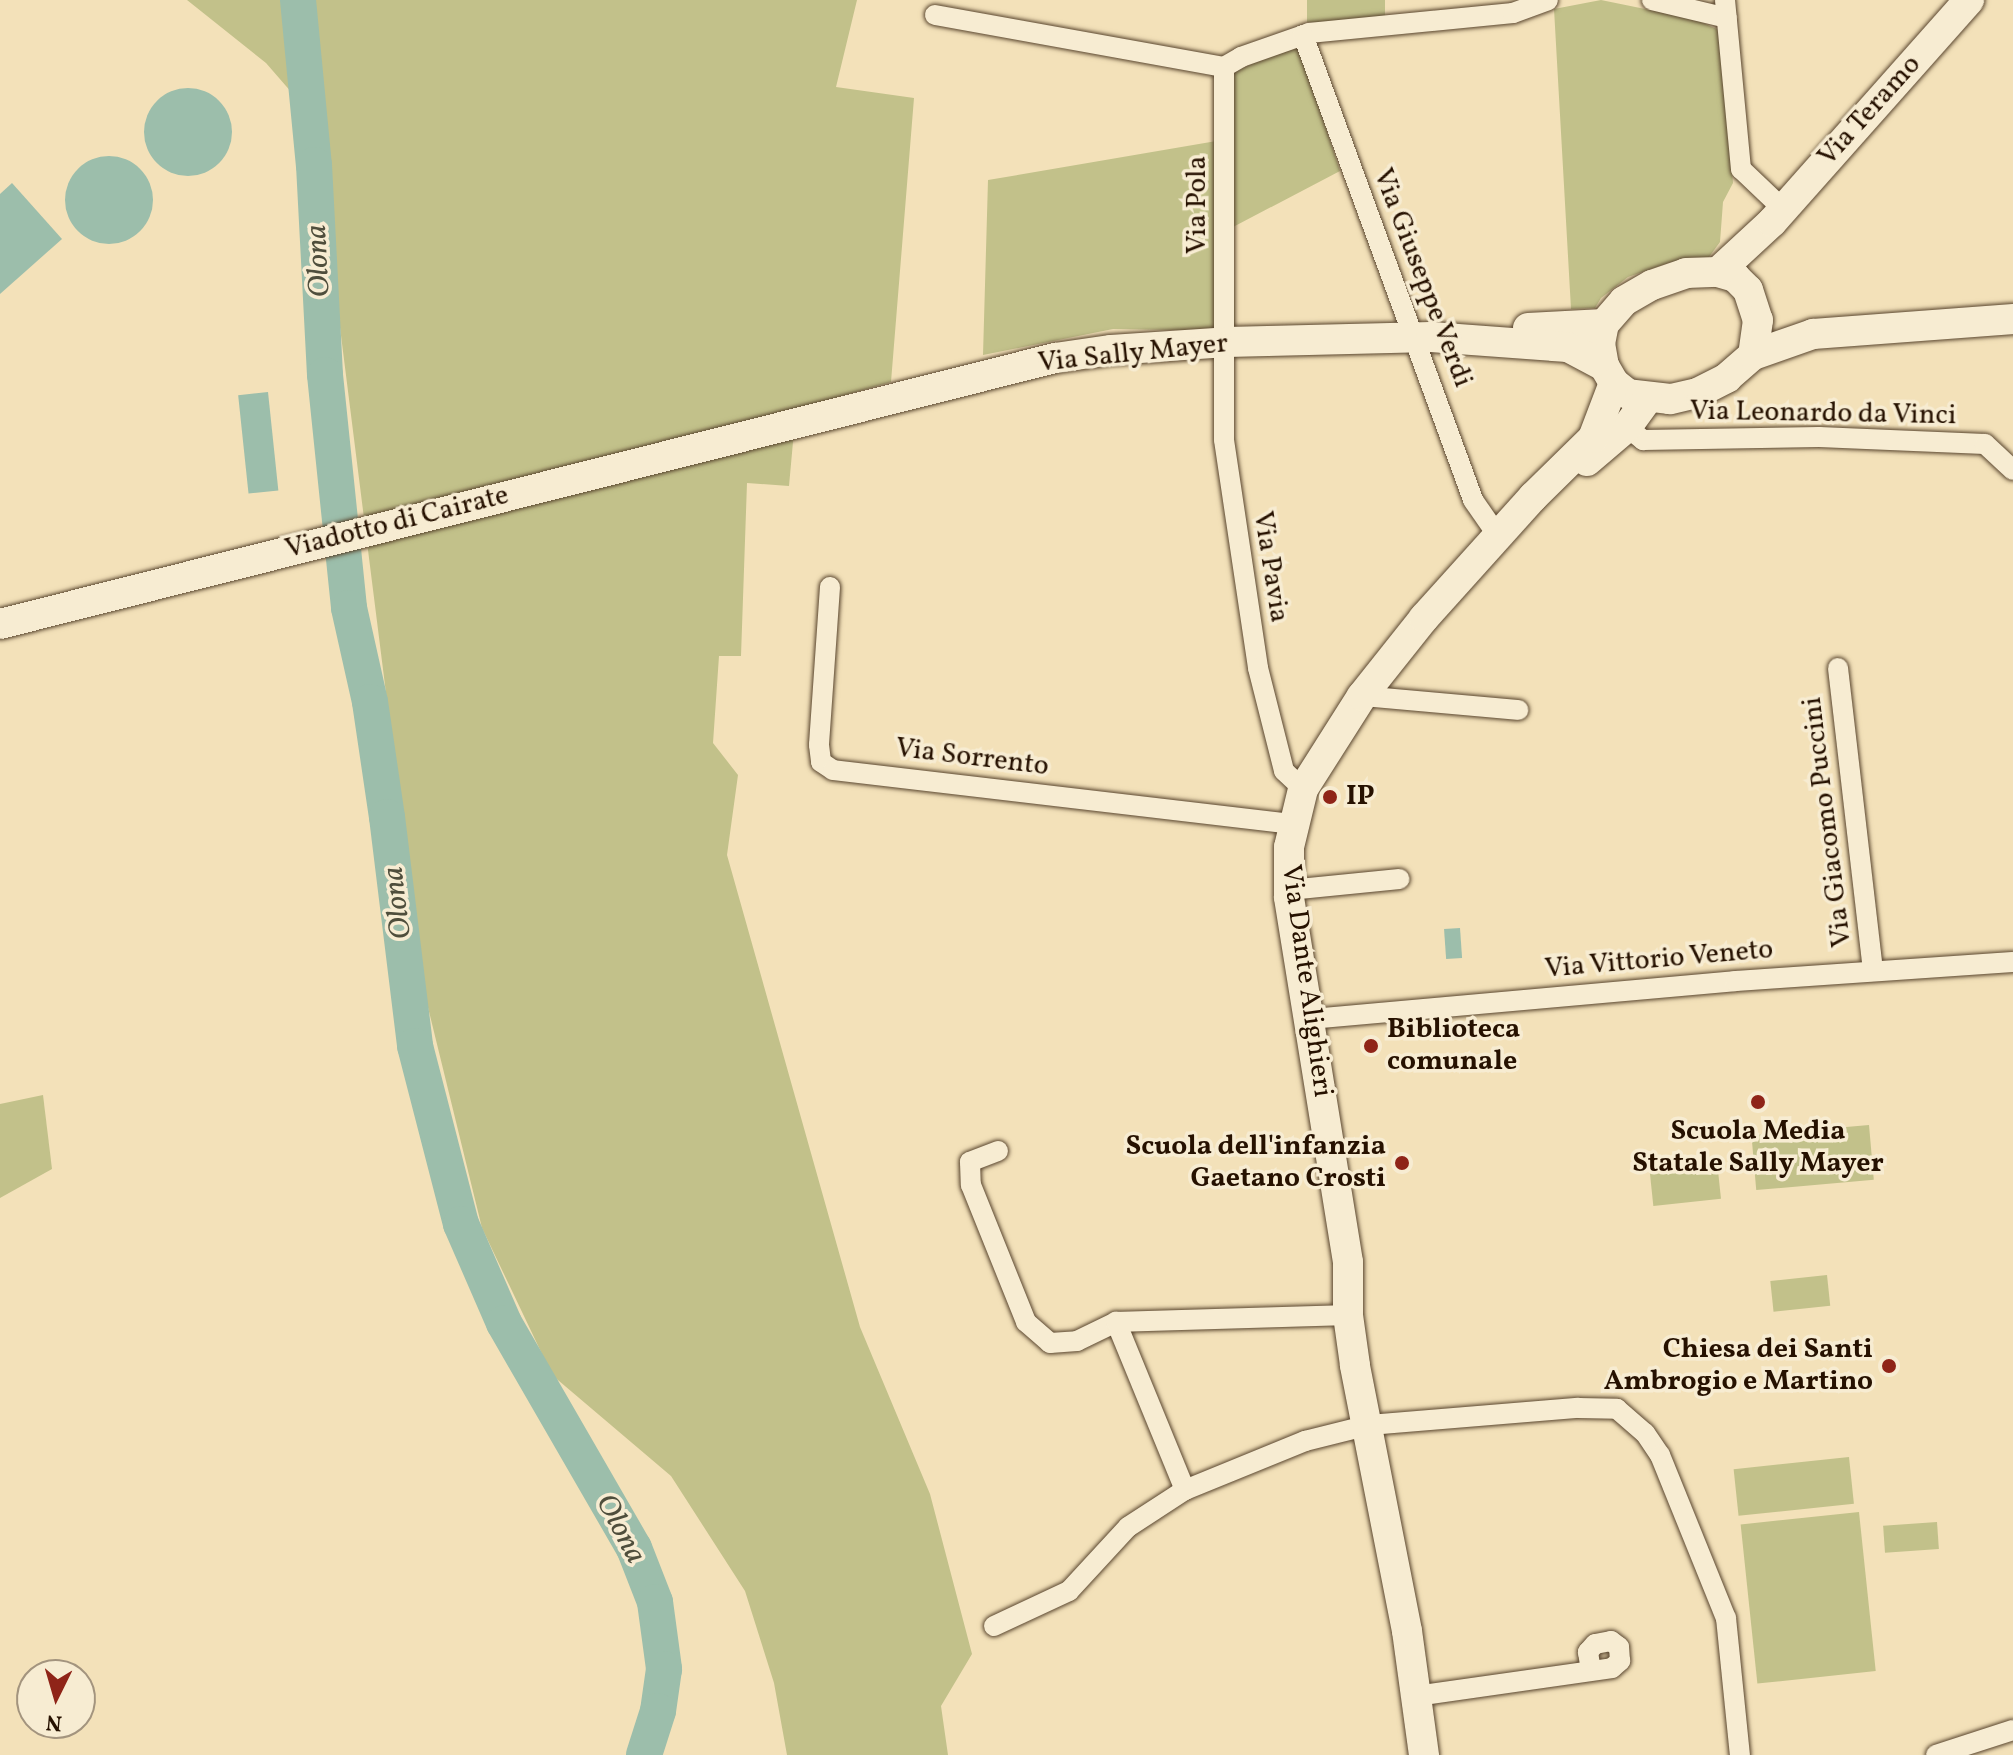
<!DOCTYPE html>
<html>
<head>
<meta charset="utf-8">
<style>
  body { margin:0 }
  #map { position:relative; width:2013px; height:1755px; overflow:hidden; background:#f3e1b9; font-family:Vollkorn,serif }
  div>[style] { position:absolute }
  .green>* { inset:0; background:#c2c18a; transform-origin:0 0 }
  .water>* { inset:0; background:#9cbeab; transform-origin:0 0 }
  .round { border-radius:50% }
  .river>* { height:36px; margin:-18px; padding:0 18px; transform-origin:18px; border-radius:18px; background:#9cbeab }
  .roads { filter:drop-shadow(0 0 2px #59452e) drop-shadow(0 0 2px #59452e) }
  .street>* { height:20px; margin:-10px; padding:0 10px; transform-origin:10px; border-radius:10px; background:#f7ecd2 }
  .secondary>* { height:30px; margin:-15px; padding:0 15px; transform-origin:15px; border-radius:15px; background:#f7ecd2 }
  .dots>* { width:22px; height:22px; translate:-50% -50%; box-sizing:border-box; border:4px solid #f7ecd2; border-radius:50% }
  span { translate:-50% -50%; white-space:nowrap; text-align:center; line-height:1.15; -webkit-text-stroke:7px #f7ecd2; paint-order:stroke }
  .street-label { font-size:28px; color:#261100 }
  .poi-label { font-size:28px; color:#261100; font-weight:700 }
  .left { translate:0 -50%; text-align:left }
  .right { translate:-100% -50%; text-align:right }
  .water-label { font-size:30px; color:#4f4e3c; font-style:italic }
  .north { position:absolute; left:16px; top:1659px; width:80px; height:80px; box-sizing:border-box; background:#f7ecd2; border:2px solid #a3947e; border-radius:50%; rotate:185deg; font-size:22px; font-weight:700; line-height:32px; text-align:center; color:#261100 }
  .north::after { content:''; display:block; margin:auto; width:28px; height:36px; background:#8f2418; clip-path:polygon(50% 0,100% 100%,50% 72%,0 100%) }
</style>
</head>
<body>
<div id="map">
  <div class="green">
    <i style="clip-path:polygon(187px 0,857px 0,836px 87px,914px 98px,891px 382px,796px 409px,789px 486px,747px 483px,741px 656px,719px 656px,713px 743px,738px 775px,727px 855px,860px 1327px,930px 1494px,972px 1654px,941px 1706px,948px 1755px,787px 1755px,774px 1683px,745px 1591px,671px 1476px,552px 1375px,482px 1228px,423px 987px,332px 264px,319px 124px,266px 63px)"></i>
    <i style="left:1307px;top:0;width:78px;height:22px"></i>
    <i style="clip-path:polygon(1601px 0,1694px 19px,1719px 30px,1733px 183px,1723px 202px,1720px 242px,1709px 257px,1668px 263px,1628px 277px,1601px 298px,1595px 308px,1571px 309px,1554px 9px)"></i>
    <i style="clip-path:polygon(1298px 43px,1340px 171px,1233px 227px,1235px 331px,1113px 329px,983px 355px,988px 180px,1234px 138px,1232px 73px)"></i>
    <i style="clip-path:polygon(43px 1095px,52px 1169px,0 1198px,0 1104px)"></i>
    <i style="left:1869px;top:1125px;width:55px;height:118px;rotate:85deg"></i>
    <i style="left:1717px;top:1161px;width:38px;height:68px;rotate:84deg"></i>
    <i style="left:1827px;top:1275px;width:31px;height:57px;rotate:84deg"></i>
    <i style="left:1849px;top:1457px;width:47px;height:116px;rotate:84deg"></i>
    <i style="left:1859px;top:1512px;width:160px;height:119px;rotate:84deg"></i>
    <i style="left:1937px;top:1522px;width:27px;height:54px;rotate:86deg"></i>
  </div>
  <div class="water">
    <i class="round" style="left:144px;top:88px;width:88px;height:88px"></i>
    <i class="round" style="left:65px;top:156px;width:88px;height:88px"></i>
    <i style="clip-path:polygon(12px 183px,62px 239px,0 294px,0 194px)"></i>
    <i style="left:268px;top:392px;width:99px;height:30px;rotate:84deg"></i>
    <i style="left:1460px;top:928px;width:30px;height:16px;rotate:86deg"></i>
  </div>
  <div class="river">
    <i style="left:298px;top:0;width:166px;rotate:84.5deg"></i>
    <i style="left:314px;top:165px;width:210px;rotate:87deg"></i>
    <i style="left:325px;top:375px;width:234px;rotate:84.1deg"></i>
    <i style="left:349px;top:608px;width:96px;rotate:77.4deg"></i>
    <i style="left:370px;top:702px;width:116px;rotate:81.6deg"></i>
    <i style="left:387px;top:817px;width:231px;rotate:83deg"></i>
    <i style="left:415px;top:1046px;width:184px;rotate:75.5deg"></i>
    <i style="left:461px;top:1224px;width:108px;rotate:66.5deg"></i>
    <i style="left:504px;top:1323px;width:260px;rotate:60deg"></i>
    <i style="left:634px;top:1548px;width:58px;rotate:68.7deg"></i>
    <i style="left:655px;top:1602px;width:68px;rotate:82.3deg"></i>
    <i style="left:664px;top:1669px;width:42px;rotate:98.1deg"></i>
    <i style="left:658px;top:1711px;width:46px;rotate:107.7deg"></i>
  </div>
  <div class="roads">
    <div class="street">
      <i style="left:1652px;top:0;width:77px;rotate:13.5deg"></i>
      <i style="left:1725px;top:0;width:170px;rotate:84.6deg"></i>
      <i style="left:1741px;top:169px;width:58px;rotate:43.6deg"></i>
      <i style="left:935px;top:15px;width:294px;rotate:10.2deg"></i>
      <i style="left:1224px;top:67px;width:20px;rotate:-30deg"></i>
      <i style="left:1241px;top:57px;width:72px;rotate:-19.4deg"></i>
      <i style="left:1309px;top:33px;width:205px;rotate:-5.6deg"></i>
      <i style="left:1513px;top:13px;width:37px;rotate:-20deg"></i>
      <i style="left:1303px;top:35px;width:495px;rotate:69.9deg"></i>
      <i style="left:1473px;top:500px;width:44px;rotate:55.2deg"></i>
      <i style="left:1224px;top:67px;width:373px;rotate:90deg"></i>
      <i style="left:1224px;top:440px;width:231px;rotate:81.5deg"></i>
      <i style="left:1258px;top:668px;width:106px;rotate:75.8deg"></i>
      <i style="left:1284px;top:771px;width:26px;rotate:43deg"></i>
      <i style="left:1627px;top:427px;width:21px;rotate:39deg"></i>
      <i style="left:1643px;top:440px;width:176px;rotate:-1deg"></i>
      <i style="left:1819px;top:437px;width:166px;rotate:2.4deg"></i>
      <i style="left:1985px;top:444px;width:38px;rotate:43deg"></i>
      <i style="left:830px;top:587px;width:158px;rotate:94deg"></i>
      <i style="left:819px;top:745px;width:17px;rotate:83deg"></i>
      <i style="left:821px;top:762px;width:14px;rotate:34deg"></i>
      <i style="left:833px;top:770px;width:462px;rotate:6.7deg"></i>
      <i style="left:1838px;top:668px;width:305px;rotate:83.4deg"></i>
      <i style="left:1362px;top:696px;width:157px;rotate:5.1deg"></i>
      <i style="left:1289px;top:890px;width:111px;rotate:-5.7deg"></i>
      <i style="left:1311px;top:1019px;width:426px;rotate:-5.1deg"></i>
      <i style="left:1735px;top:981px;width:279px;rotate:-3.9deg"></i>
      <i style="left:998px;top:1151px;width:30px;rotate:159deg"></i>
      <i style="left:970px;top:1162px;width:23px;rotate:88deg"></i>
      <i style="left:971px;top:1185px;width:148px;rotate:68.1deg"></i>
      <i style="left:1026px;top:1322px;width:32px;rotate:41deg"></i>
      <i style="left:1050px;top:1343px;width:27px;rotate:-4deg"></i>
      <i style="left:1077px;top:1341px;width:43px;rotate:-26deg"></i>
      <i style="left:1185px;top:1490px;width:182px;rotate:-112.3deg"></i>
      <i style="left:1116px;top:1322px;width:232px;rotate:-1.7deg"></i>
      <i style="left:994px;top:1626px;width:83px;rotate:-25deg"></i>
      <i style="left:1069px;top:1591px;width:87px;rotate:-47.3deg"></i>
      <i style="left:1128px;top:1527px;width:68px;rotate:-33deg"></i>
      <i style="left:1185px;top:1490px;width:130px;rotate:-22.2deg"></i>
      <i style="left:1305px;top:1441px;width:66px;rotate:-14deg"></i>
      <i style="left:1369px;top:1425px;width:210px;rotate:-4.7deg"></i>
      <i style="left:1578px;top:1408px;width:39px;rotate:1deg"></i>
      <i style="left:1617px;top:1409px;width:37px;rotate:41deg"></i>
      <i style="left:1645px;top:1433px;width:27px;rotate:56deg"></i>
      <i style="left:1660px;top:1455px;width:176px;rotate:68deg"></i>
      <i style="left:1726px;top:1618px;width:138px;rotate:84.2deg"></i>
      <i style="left:1416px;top:1696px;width:198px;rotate:-8.1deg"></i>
      <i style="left:1612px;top:1668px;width:11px;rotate:-41deg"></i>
      <i style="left:1620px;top:1661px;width:14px;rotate:-94deg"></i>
      <i style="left:1619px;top:1647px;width:10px;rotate:-143deg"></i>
      <i style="left:1611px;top:1641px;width:16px;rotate:169deg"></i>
      <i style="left:1595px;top:1644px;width:11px;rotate:131deg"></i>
      <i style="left:1588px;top:1652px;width:18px;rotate:81deg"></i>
      <i style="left:1936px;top:1755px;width:81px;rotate:-18deg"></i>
    </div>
    <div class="secondary">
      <i style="left:1718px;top:272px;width:18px;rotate:16deg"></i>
      <i style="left:1735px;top:277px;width:18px;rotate:45deg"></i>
      <i style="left:1748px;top:290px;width:32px;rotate:72deg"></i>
      <i style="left:1758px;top:320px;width:35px;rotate:98deg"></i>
      <i style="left:1753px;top:355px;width:35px;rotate:139deg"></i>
      <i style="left:1727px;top:378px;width:34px;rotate:153deg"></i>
      <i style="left:1697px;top:393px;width:28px;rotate:167deg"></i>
      <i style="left:1670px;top:399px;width:42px;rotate:-173.2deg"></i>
      <i style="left:1628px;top:394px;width:18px;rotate:-142deg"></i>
      <i style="left:1614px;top:383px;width:20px;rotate:-120deg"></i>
      <i style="left:1604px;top:366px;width:22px;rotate:-100deg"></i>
      <i style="left:1600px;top:344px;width:20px;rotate:-79deg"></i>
      <i style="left:1604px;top:324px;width:30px;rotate:-49deg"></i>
      <i style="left:1624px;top:301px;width:32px;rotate:-30deg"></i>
      <i style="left:1652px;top:285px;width:36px;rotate:-19deg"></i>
      <i style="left:1686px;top:273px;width:32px;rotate:-2deg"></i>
      <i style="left:1718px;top:272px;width:74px;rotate:-42.8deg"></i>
      <i style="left:1772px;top:222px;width:297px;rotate:-48.4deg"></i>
      <i style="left:1528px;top:328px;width:76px;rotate:-3deg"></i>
      <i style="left:1753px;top:355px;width:64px;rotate:-19.3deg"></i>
      <i style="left:1813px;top:334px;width:201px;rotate:-4.3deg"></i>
      <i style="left:1587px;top:461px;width:52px;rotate:-40.4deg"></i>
      <i style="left:1627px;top:427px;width:34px;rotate:-54deg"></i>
      <i style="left:0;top:624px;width:1088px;rotate:-14.15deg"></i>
      <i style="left:1055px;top:358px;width:57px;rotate:-8.1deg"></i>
      <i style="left:1111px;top:350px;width:116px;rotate:-3.9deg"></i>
      <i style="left:1227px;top:342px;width:204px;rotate:-1.4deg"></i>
      <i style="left:1431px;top:337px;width:137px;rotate:4.2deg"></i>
      <i style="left:1568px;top:347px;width:41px;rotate:27.8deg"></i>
      <i style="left:1424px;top:1755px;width:125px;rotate:-97.8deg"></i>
      <i style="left:1407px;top:1631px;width:271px;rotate:-101.1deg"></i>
      <i style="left:1355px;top:1365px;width:50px;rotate:-98deg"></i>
      <i style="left:1348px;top:1315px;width:53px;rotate:-90deg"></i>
      <i style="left:1348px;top:1262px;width:370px;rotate:-99.2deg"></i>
      <i style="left:1289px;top:897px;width:50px;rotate:-90deg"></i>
      <i style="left:1289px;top:847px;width:60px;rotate:-76.4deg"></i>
      <i style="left:1303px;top:789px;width:110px;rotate:-57.6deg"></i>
      <i style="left:1362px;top:696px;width:100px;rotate:-51.5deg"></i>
      <i style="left:1424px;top:618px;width:163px;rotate:-48deg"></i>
      <i style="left:1533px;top:497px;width:84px;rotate:-44.5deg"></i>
      <i style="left:1593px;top:438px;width:59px;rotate:-69.1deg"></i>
    </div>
  </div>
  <div class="dots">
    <i style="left:1330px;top:797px;background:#8f2418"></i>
    <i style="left:1371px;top:1046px;background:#8f2418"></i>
    <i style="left:1758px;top:1102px;background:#8f2418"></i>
    <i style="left:1402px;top:1163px;background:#8f2418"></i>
    <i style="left:1889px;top:1366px;background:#8f2418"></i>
  </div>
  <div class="street-label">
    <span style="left:1870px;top:111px;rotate:-48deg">Via Teramo</span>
    <span style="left:1198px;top:205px;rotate:-90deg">Via Pola</span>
    <span style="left:1422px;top:278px;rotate:69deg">Via Giuseppe Verdi</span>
    <span style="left:1133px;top:354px;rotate:-6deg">Via Sally Mayer</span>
    <span style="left:1823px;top:414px;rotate:1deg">Via Leonardo da Vinci</span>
    <span style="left:397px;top:523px;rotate:-14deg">Viadotto di Cairate</span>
    <span style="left:1270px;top:567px;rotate:81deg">Via Pavia</span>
    <span style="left:972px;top:758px;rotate:7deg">Via Sorrento</span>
    <span style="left:1828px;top:822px;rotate:-97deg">Via Giacomo Puccini</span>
    <span style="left:1659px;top:960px;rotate:-5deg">Via Vittorio Veneto</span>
    <span style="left:1306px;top:981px;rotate:82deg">Via Dante Alighieri</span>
  </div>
  <div class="poi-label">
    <span class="left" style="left:1346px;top:797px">IP</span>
    <span class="left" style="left:1387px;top:1046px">Biblioteca<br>comunale</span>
    <span style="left:1758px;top:1148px">Scuola Media<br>Statale Sally Mayer</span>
    <span class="right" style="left:1386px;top:1163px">Scuola dell'infanzia<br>Gaetano Crosti</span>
    <span class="right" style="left:1873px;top:1366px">Chiesa dei Santi<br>Ambrogio e Martino</span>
  </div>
  <div class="water-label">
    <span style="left:319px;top:261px;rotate:-93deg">Olona</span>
    <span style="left:398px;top:903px;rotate:-97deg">Olona</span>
    <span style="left:620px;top:1529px;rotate:62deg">Olona</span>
  </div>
  <div class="north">N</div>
</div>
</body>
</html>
